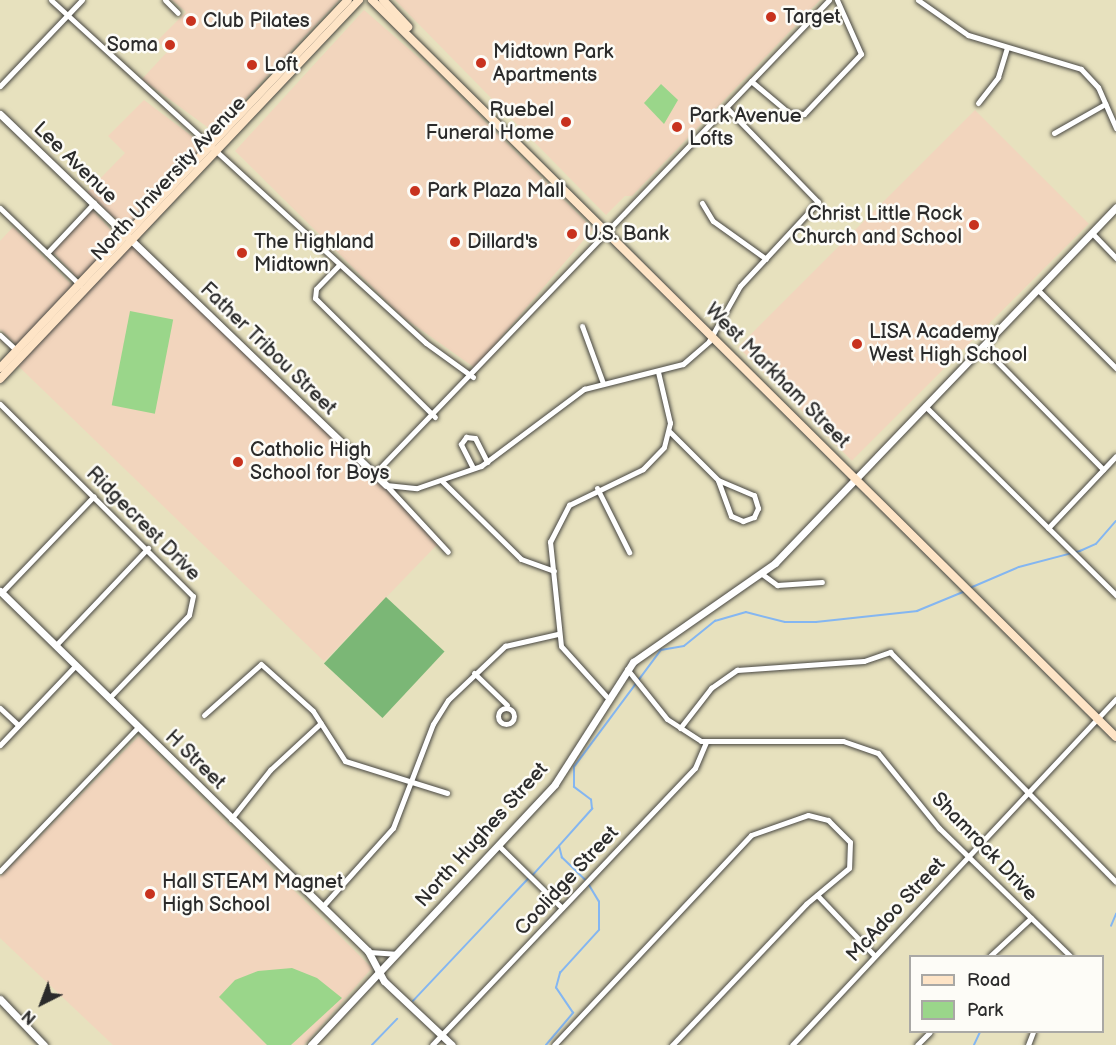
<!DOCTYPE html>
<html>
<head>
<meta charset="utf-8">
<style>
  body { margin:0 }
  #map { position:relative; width:1116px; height:1045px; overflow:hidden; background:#e7e1be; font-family:"Balsamiq Sans",sans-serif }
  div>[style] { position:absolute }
  .built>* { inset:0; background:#f2d5bd; transform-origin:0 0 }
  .green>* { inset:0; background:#9ad68a; transform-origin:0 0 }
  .forest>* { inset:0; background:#7bb776; transform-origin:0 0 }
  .stream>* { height:1.5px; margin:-0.75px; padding:0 0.75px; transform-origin:0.75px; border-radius:0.75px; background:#84b6f1 }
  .roads { filter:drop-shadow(0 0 2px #474641) drop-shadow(0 0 2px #474641) }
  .minor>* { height:5px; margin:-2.5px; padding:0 2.5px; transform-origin:2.5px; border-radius:2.5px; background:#fff }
  .minor>.ring { margin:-2.5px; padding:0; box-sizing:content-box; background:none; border:5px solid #fff; border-radius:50% }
  .tertiary>* { height:7px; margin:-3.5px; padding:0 3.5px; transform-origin:3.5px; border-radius:3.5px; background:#fff }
  .secondary>* { height:8px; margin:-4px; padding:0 4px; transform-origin:4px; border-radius:4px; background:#fee4c6 }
  .dots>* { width:16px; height:16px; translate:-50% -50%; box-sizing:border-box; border:3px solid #fdfcf7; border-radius:50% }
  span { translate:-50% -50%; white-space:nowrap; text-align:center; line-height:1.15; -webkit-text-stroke:5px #fdfcf7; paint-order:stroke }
  .poi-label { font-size:20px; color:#2b2b2b }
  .left { translate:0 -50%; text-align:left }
  .right { translate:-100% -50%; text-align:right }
  .street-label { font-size:20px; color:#2b2b2b }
  .legend { position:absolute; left:909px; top:955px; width:195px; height:78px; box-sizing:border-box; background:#fdfcf7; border:2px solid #a9a8a5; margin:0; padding:8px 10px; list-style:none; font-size:18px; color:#2b2b2b }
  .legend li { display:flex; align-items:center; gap:12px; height:30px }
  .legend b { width:30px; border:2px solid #a9a8a5 }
  .north { position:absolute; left:12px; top:973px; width:60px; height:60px; -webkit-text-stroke:4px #fdfcf7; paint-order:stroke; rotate:222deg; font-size:16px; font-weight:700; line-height:24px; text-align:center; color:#2b2b2b }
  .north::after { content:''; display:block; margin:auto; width:21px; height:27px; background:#2b2b2b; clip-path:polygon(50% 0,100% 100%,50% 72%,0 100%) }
</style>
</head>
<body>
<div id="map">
  <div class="built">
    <i style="clip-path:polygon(172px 0,339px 0,214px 132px,142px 79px,168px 51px,157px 41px,186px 12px)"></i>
    <i style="clip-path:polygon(395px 0,820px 0,632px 196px,625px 196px,606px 215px)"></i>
    <i style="clip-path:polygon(364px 10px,432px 69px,593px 229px,475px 368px,403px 317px,235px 151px)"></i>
    <i style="clip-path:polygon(144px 100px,205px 146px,129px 225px,122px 225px,87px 192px,125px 153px,108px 136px)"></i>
    <i style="left:975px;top:110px;width:161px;height:335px;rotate:45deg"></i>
    <i style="clip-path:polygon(91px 208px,119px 239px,82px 277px,76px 276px,52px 251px)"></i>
    <i style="clip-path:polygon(13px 227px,73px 286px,18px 346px,0 329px,0 241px)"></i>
    <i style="left:133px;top:242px;width:429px;height:169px;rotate:44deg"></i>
    <i style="clip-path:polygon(139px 736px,372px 968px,304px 1045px,113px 1045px,0 938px,0 877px)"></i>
  </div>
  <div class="green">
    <i style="clip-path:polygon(661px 84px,678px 100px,664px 124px,644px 103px)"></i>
    <i style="left:130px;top:311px;width:44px;height:96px;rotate:11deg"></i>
    <i style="clip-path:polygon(292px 968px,317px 978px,342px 998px,291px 1045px,267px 1045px,219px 997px,235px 980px,258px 971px)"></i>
  </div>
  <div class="forest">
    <i style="left:386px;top:597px;width:80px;height:91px;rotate:43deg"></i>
  </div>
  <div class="stream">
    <i style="left:970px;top:588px;width:53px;rotate:-23.2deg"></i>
    <i style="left:1019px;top:567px;width:63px;rotate:-14.7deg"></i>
    <i style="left:1080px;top:551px;width:17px;rotate:-24deg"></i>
    <i style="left:1096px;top:544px;width:30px;rotate:-49deg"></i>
    <i style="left:532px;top:876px;width:40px;rotate:-48deg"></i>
    <i style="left:585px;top:880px;width:32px;rotate:-136deg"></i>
    <i style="left:562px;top:858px;width:12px;rotate:-104deg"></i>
    <i style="left:559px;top:846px;width:50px;rotate:-48.3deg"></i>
    <i style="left:592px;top:809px;width:9px;rotate:-96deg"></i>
    <i style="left:591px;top:800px;width:21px;rotate:-143deg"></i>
    <i style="left:574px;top:787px;width:20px;rotate:-90deg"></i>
    <i style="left:574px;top:767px;width:146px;rotate:-53.4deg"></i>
    <i style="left:661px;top:650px;width:23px;rotate:-10deg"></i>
    <i style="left:684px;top:646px;width:40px;rotate:-39deg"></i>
    <i style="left:715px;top:621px;width:32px;rotate:-16deg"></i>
    <i style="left:746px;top:612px;width:40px;rotate:14.4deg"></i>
    <i style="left:785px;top:622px;width:31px"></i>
    <i style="left:816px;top:622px;width:102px;rotate:-6.2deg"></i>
    <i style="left:917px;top:611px;width:50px;rotate:-22.4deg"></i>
    <i style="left:1111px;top:926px;width:13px;rotate:-67deg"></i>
    <i style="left:413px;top:1001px;width:168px;rotate:-46.7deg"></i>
    <i style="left:372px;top:1045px;width:36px;rotate:-46deg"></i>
    <i style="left:546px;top:1045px;width:42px;rotate:-49.8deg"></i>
    <i style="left:573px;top:1013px;width:30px;rotate:-124deg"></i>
    <i style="left:556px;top:988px;width:16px;rotate:-75deg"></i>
    <i style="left:560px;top:973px;width:58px;rotate:-47.8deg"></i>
    <i style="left:599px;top:930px;width:28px;rotate:-90deg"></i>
    <i style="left:599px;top:902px;width:21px;rotate:-121deg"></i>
    <i style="left:974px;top:1045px;width:14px;rotate:-65deg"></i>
  </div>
  <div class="roads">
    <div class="minor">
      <i style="left:51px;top:0;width:508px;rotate:42.45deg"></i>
      <i style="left:426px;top:343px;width:58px;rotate:35.9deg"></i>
      <i style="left:165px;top:0;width:18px;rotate:45deg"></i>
      <i style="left:918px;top:0;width:61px;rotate:35deg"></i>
      <i style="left:968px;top:35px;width:118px;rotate:16.7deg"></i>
      <i style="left:1081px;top:69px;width:25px;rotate:47deg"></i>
      <i style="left:1098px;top:87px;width:45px;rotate:66.3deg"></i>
      <i style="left:751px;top:81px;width:50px;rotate:40.1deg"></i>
      <i style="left:789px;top:113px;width:15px;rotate:4deg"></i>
      <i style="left:804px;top:114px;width:83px;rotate:-46.5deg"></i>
      <i style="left:861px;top:54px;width:59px;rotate:-114deg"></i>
      <i style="left:0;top:86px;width:119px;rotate:-46.4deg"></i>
      <i style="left:978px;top:103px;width:33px;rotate:-52deg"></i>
      <i style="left:998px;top:77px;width:31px;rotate:-73deg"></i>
      <i style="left:1054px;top:133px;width:59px;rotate:-29.6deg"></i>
      <i style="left:702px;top:203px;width:21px;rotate:59deg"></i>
      <i style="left:713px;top:221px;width:65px;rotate:35.6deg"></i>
      <i style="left:0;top:208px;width:111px;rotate:43.9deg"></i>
      <i style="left:1092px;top:233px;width:35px;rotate:46deg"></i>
      <i style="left:47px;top:253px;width:69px;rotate:-46.8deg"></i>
      <i style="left:339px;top:265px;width:33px;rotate:134deg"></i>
      <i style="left:316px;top:289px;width:9px;rotate:96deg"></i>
      <i style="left:315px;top:298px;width:169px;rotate:44.8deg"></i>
      <i style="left:1037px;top:289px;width:112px;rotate:45deg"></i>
      <i style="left:582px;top:326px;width:61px;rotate:69.8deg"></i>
      <i style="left:0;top:335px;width:23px;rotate:43deg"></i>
      <i style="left:982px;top:346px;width:173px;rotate:45.5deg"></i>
      <i style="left:0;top:404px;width:272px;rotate:44.9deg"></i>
      <i style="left:193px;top:596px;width:19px;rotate:102deg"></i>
      <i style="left:189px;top:615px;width:115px;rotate:133.9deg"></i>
      <i style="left:925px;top:406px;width:269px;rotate:44.7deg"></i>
      <i style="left:670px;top:432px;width:68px;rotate:45deg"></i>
      <i style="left:473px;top:468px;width:27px;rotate:-117deg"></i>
      <i style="left:461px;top:444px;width:9px;rotate:-54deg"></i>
      <i style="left:466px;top:437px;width:9px;rotate:6deg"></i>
      <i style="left:475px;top:438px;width:27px;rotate:63deg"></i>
      <i style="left:374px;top:474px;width:657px;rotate:-46.17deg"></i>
      <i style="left:718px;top:480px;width:39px;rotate:23deg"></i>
      <i style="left:754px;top:495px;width:14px;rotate:73deg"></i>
      <i style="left:758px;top:508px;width:10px;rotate:114deg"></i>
      <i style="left:754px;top:517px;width:12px;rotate:160deg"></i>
      <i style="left:743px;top:521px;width:13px;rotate:-157deg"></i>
      <i style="left:731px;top:516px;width:38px;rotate:-110deg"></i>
      <i style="left:442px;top:481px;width:111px;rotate:44.6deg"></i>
      <i style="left:521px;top:559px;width:35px;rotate:20deg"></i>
      <i style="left:386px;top:485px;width:31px;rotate:6deg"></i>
      <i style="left:417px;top:488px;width:68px;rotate:-19deg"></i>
      <i style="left:481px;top:466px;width:129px;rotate:-36.8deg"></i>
      <i style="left:584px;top:389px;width:102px;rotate:-14.2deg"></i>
      <i style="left:683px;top:364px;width:35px;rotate:-41deg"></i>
      <i style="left:709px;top:341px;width:63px;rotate:-60.6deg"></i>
      <i style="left:740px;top:286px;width:115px;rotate:-47.1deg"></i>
      <i style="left:818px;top:202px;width:132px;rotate:-134.1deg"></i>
      <i style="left:386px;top:485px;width:91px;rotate:47.2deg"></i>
      <i style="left:597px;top:488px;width:72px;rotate:63.4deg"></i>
      <i style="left:1048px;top:528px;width:99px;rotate:-46.6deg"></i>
      <i style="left:762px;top:574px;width:19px;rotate:36deg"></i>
      <i style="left:777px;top:585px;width:45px;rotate:-3.8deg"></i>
      <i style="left:1px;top:593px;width:134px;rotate:-46.2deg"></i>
      <i style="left:56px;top:645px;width:134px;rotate:-46.5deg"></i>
      <i style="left:627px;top:669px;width:64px;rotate:51.3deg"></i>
      <i style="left:667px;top:719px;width:40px;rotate:32.9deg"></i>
      <i style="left:701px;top:741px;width:142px"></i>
      <i style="left:843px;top:741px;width:37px;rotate:19deg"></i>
      <i style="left:878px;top:753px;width:97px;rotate:50.9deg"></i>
      <i style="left:939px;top:828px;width:183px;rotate:44.3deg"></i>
      <i style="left:474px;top:673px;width:46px;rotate:44.1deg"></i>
      <i style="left:606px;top:696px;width:67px;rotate:-132deg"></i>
      <i style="left:561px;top:646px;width:105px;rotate:-96deg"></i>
      <i style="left:550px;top:542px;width:42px;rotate:-62.8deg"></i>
      <i style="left:569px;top:505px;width:82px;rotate:-25.9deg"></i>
      <i style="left:643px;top:469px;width:30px;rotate:-46deg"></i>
      <i style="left:664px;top:447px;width:25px;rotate:-76deg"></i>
      <i style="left:670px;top:423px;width:52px;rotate:-103.2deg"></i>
      <i class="ring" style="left:498px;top:708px;width:11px;height:11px"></i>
      <i style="left:0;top:708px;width:25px;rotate:43deg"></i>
      <i style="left:204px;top:715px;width:76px;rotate:-41.8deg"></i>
      <i style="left:261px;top:664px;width:70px;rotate:42.1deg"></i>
      <i style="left:313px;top:711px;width:59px;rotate:57.4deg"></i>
      <i style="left:345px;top:761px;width:107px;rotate:17.4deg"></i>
      <i style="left:680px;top:728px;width:51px;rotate:-52.2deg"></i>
      <i style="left:711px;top:688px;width:32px;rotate:-35deg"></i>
      <i style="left:737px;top:670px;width:127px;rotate:-4.1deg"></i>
      <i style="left:864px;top:661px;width:28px;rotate:-19deg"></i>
      <i style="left:890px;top:652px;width:322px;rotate:45.5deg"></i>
      <i style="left:0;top:745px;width:110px;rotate:-46.5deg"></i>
      <i style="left:231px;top:819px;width:63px;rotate:-51.5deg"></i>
      <i style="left:270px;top:770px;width:69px;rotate:-42.7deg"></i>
      <i style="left:499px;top:846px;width:88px;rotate:44.5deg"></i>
      <i style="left:0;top:871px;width:199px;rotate:-46.2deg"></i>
      <i style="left:817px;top:895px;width:83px;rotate:46.5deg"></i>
      <i style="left:322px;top:907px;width:106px;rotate:-48.1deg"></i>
      <i style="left:393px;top:828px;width:111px;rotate:-69deg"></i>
      <i style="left:433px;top:724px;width:28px;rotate:-58deg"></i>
      <i style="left:448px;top:700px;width:79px;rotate:-43.5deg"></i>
      <i style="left:505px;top:646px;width:54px;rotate:-12.8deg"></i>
      <i style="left:369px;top:952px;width:26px;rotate:4deg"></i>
      <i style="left:990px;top:956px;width:56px;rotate:-42.8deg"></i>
      <i style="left:432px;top:1045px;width:382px;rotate:-46.5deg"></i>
      <i style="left:695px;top:768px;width:28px;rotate:-67deg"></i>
      <i style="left:554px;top:1045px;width:288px;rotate:-46.8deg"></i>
      <i style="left:751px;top:835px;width:60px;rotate:-19.3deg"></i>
      <i style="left:808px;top:815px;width:21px;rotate:14deg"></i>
      <i style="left:828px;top:820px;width:31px;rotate:45deg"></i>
      <i style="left:850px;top:842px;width:26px;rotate:92deg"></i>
      <i style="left:849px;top:868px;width:56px;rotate:140.1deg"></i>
      <i style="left:806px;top:904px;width:195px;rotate:133.5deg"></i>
      <i style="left:792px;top:1045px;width:474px;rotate:-46.9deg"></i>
      <i style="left:917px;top:1045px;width:18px;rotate:-45deg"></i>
      <i style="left:1028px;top:1045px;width:14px;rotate:-69deg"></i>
    </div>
    <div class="tertiary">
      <i style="left:0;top:114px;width:535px;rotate:43.86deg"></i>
      <i style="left:0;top:591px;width:515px;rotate:44.37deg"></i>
      <i style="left:368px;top:951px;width:34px;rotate:62deg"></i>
      <i style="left:384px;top:981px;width:93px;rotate:43.3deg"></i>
      <i style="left:0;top:999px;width:64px;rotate:46.3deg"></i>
      <i style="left:311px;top:1045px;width:357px;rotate:-46.9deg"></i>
      <i style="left:555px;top:784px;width:145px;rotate:-57.4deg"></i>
      <i style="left:633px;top:662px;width:173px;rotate:-34.9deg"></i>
      <i style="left:775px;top:563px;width:493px;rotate:-46.2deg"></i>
    </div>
    <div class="secondary">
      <i style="left:372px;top:0;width:1047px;rotate:44.73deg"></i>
      <i style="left:383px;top:0;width:37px;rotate:47deg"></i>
      <i style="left:0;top:368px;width:506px;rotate:-46.6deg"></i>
      <i style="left:0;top:379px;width:522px;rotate:-46.55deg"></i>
    </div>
  </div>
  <div class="dots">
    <i style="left:771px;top:17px;background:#c8321e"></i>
    <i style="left:191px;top:21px;background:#c8321e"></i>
    <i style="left:170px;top:45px;background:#c8321e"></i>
    <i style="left:481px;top:63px;background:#c8321e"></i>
    <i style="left:252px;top:65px;background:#c8321e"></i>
    <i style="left:566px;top:122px;background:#c8321e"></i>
    <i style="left:677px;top:127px;background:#c8321e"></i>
    <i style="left:415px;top:191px;background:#c8321e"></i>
    <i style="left:974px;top:225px;background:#c8321e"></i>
    <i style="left:572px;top:234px;background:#c8321e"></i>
    <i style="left:455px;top:242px;background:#c8321e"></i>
    <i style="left:242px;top:253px;background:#c8321e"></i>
    <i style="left:857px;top:344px;background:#c8321e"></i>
    <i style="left:238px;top:462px;background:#c8321e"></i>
    <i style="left:150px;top:894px;background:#c8321e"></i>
  </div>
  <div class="poi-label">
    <span class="left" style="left:783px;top:17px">Target</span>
    <span class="left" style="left:203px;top:21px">Club Pilates</span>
    <span class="right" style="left:158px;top:45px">Soma</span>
    <span class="left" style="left:493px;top:64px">Midtown Park<br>Apartments</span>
    <span class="left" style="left:264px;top:65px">Loft</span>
    <span class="right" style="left:554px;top:122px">Ruebel<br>Funeral Home</span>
    <span class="left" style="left:689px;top:128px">Park Avenue<br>Lofts</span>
    <span class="left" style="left:427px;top:191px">Park Plaza Mall</span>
    <span class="right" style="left:962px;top:226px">Christ Little Rock<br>Church and School</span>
    <span class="left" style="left:584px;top:234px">U.S. Bank</span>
    <span class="left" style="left:254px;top:254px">The Highland<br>Midtown</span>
    <span class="left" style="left:467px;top:242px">Dillard's</span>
    <span class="left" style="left:869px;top:344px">LISA Academy<br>West High School</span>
    <span class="left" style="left:250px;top:462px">Catholic High<br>School for Boys</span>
    <span class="left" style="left:162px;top:894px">Hall STEAM Magnet<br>High School</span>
  </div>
  <div class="street-label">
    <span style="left:75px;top:163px;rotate:44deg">Lee Avenue</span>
    <span style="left:169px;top:179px;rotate:-47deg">North University Avenue</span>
    <span style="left:268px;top:349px;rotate:44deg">Father Tribou Street</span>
    <span style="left:777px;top:376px;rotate:45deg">West Markham Street</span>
    <span style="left:143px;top:524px;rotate:45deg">Ridgecrest Drive</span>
    <span style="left:195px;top:760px;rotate:44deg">H Street</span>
    <span style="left:482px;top:835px;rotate:-48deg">North Hughes Street</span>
    <span style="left:984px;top:847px;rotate:46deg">Shamrock Drive</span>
    <span style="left:567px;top:881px;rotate:-47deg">Coolidge Street</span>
    <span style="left:896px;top:910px;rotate:-47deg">McAdoo Street</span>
  </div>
  <ul class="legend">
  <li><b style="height:8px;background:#fee4c6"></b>Road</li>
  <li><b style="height:16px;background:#9ad68a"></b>Park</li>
  </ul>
  <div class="north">N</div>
</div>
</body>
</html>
